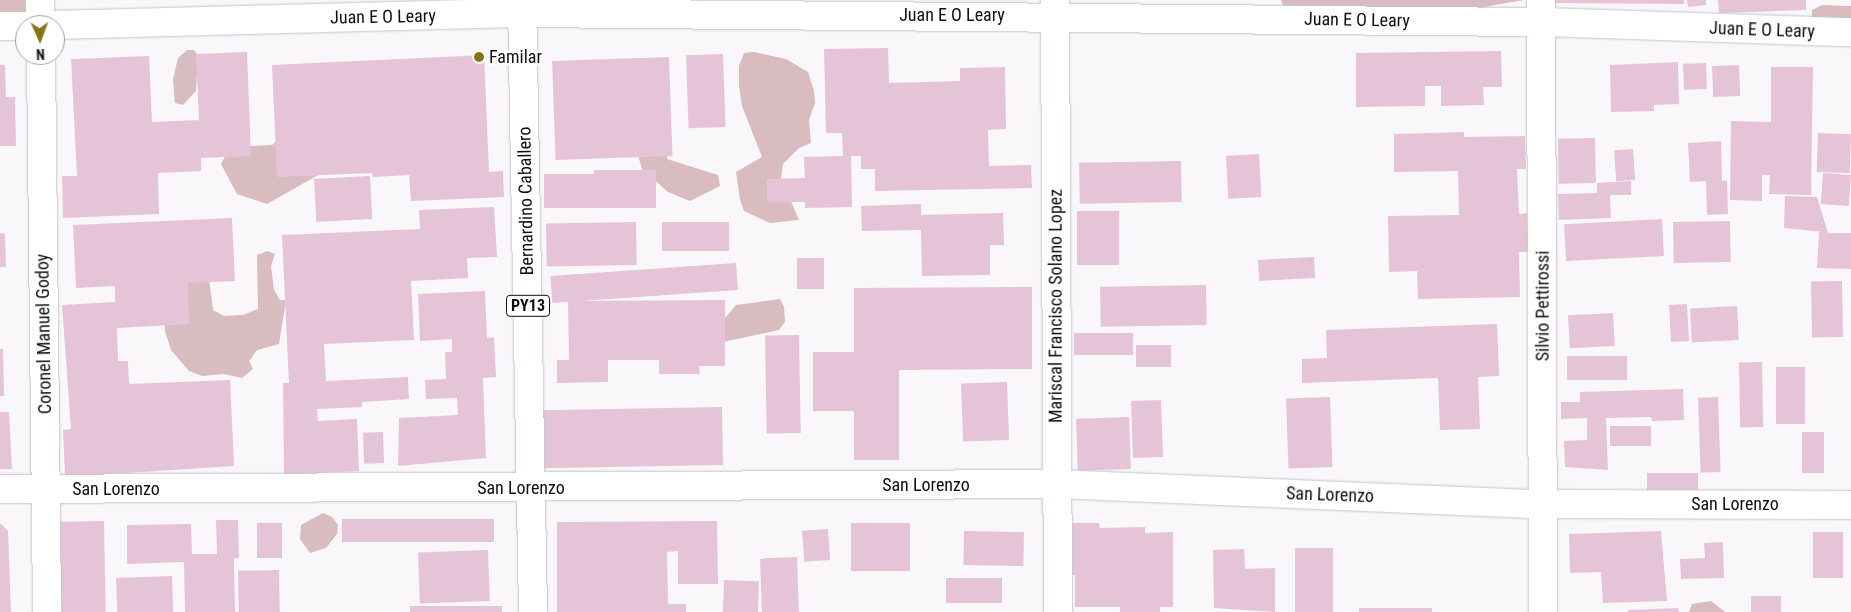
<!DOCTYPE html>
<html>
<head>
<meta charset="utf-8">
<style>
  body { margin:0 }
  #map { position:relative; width:1851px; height:612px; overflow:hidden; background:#faf7fb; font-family:"Roboto Condensed",sans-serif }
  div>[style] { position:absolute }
  .green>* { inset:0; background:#d8bcbf }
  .building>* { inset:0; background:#e5c4d8; transform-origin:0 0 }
  .roads { filter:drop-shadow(0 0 1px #c7c4c9) drop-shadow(0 0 1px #c7c4c9) }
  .minor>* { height:28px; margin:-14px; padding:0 14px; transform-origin:14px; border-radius:14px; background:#fff }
  .trunk>* { height:28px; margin:-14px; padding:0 14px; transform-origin:14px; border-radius:14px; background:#fff }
  .dots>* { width:14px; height:14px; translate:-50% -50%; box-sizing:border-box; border:2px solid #fff; border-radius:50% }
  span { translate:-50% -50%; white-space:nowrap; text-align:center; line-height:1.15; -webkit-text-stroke:4.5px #fff; paint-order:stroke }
  .shield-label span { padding:1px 4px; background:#fff; border:1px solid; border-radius:4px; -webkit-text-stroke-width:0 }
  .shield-label { font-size:16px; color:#100f10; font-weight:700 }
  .street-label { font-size:18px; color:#100f10 }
  .poi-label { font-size:18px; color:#100f10 }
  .left { translate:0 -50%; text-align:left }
  .north { position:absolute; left:15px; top:15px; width:50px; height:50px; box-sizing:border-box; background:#fff; border:1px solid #9f9f9f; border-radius:50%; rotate:178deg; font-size:14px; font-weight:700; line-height:20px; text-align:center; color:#100f10 }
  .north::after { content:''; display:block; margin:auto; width:18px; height:22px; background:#887417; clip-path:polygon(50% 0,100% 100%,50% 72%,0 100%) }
</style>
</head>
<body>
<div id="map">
  <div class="green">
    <i style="clip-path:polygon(0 0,34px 0,31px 12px,0 20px)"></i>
    <i style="clip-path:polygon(1281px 0,1524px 0,1460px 11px,1284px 9px)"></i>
    <i style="clip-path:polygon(1822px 5px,1851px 6px,1851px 29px,1811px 28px,1812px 10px)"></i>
    <i style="clip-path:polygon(187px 50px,194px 50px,198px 55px,196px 91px,183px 105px,175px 103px,173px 79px,178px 58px)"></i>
    <i style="clip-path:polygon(754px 52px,786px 59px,808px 72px,814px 91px,815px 103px,809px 120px,811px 143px,799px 148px,783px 164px,781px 178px,799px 220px,770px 223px,744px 211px,740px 200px,736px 172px,762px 157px,742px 106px,739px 86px,739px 66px,744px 53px)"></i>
    <i style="clip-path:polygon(283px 135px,320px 174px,267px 204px,237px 194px,221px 164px,230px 147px,272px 145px)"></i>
    <i style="clip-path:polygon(667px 137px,667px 159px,718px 175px,720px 186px,690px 201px,668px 192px,642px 169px,638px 155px)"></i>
    <i style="clip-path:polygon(267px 251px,275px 254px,271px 266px,274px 290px,280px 300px,286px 300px,279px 344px,257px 350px,249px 361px,253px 369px,242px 378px,224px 374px,202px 376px,189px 371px,171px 350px,165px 331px,164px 308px,181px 283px,209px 278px,213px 310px,224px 316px,243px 315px,258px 309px,257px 255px)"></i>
    <i style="clip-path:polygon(780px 299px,784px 307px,785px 322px,779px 330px,723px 342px,719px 325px,736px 305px)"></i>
    <i style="clip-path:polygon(323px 513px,332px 517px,338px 525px,337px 534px,326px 548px,310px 553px,300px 539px,301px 525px)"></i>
    <i style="clip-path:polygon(1711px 601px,1725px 612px,1689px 612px,1692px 604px)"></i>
  </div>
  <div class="building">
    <i style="clip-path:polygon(1555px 0,1684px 0,1684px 4px,1555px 3px)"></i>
    <i style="clip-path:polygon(1687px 0,1706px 0,1706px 5px,1688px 7px)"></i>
    <i style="clip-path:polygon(1718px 0,1806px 0,1806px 10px,1719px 13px)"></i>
    <i style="clip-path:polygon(888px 48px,889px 83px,960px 81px,960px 68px,1005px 67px,1006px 129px,988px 130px,989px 166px,1031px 165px,1032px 188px,875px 191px,875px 169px,861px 169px,861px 156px,851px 156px,852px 207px,805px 208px,805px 202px,767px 202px,767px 179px,805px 178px,804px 157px,843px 156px,842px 133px,826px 133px,824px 49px)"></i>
    <i style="clip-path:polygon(1501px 51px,1502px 87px,1483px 87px,1484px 105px,1441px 106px,1441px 86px,1425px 86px,1425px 106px,1356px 107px,1356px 53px)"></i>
    <i style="clip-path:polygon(247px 52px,251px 156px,201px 158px,201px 171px,158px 173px,159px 214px,63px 218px,62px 176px,77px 176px,71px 59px,149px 56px,152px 122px,199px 120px,196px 54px)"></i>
    <i style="left:723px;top:54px;width:73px;height:37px;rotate:88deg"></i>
    <i style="clip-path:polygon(484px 55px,489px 172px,503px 171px,504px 197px,411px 201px,409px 175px,373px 177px,372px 173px,277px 177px,272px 65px)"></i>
    <i style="left:669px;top:57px;width:99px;height:117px;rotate:88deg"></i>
    <i style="clip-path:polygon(1678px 62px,1679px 104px,1654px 105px,1654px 111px,1611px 112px,1610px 65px)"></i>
    <i style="left:1706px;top:63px;width:26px;height:23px;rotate:88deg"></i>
    <i style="clip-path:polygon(0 65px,5px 65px,6px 97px,15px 97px,16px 146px,0 146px)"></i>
    <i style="left:1739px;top:65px;width:31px;height:27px;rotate:88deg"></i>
    <i style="clip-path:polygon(1771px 67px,1813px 67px,1811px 195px,1769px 194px,1770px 175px,1762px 175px,1762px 201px,1730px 200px,1731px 121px,1771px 122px)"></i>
    <i style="clip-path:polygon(1464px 132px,1464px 137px,1525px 136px,1526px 169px,1517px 169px,1519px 214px,1527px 213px,1528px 252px,1519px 252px,1520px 297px,1418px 299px,1417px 271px,1389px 272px,1388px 216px,1459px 215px,1458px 171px,1394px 172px,1394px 134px)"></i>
    <i style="left:1818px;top:133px;width:33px;height:39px;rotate:2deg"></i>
    <i style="left:1595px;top:138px;width:45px;height:37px;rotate:89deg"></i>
    <i style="clip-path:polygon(1721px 141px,1722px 181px,1727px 180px,1728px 214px,1707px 215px,1706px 181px,1690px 182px,1688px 143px)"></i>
    <i style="left:1633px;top:149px;width:31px;height:19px;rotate:86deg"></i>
    <i style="left:1259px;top:154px;width:43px;height:33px;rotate:87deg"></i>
    <i style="left:1181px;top:161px;width:41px;height:102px;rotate:89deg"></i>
    <i style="clip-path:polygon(594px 170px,656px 170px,656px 208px,544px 208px,544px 174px,594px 174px)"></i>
    <i style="left:1823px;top:173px;width:28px;height:31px;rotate:4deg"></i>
    <i style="left:370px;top:176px;width:43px;height:56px;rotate:87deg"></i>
    <i style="clip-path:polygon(1631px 181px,1631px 195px,1610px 195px,1611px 218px,1559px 220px,1558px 194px,1597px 193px,1597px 183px)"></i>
    <i style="clip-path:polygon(1785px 196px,1817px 197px,1828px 233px,1851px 233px,1851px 269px,1817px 268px,1819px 232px,1824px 232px,1784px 228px)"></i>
    <i style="clip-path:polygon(921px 204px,921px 215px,1003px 213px,1004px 245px,990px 245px,990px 275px,922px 276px,921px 230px,862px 231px,861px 206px)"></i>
    <i style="clip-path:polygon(494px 207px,497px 257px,467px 258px,468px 278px,411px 281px,414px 340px,324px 344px,326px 381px,408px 377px,409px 399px,362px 402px,362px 407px,317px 409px,318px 421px,357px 419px,359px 471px,284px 475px,283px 383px,289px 383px,282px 235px,420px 229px,419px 210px)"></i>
    <i style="left:1077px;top:211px;width:42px;height:54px"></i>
    <i style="clip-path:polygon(232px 218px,235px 281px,188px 283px,189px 324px,117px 328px,118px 361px,128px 361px,129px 384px,230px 380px,234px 466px,65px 477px,63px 430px,71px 429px,62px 305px,115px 302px,115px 286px,76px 288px,73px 225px)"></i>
    <i style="left:1662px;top:219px;width:37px;height:98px;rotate:87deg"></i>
    <i style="left:1730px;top:221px;width:41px;height:57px;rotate:89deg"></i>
    <i style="left:636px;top:222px;width:43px;height:90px;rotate:89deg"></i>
    <i style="left:729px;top:222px;width:29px;height:67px;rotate:90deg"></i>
    <i style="clip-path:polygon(0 233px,5px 234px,6px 267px,0 267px)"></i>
    <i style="left:1314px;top:257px;width:21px;height:56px;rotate:87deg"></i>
    <i style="left:824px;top:258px;width:31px;height:27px;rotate:90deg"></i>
    <i style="left:736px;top:263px;width:27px;height:186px;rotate:86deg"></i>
    <i style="left:1842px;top:281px;width:56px;height:31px;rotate:89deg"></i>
    <i style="left:1206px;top:285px;width:40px;height:106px;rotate:89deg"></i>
    <i style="clip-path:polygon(1032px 287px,1032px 369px,899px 370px,899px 460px,854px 460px,854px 411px,813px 411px,813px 352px,854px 352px,854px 288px)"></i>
    <i style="clip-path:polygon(485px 291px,487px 338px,494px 337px,496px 377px,483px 378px,486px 458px,398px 466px,399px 418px,458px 415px,457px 398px,426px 399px,425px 380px,446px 379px,445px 352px,452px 352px,452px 339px,420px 341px,418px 294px)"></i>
    <i style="clip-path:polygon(725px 300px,725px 366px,699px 366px,700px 374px,659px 374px,659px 360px,608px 360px,608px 382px,557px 383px,557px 360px,569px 360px,568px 301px)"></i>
    <i style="left:1687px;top:304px;width:37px;height:18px;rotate:87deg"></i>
    <i style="left:1737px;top:306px;width:34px;height:47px;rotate:87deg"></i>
    <i style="left:1613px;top:313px;width:33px;height:45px;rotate:87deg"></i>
    <i style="clip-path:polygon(1497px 324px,1499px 376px,1478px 377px,1480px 429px,1440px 430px,1438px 378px,1302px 383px,1302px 359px,1327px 358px,1326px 330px)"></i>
    <i style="left:1133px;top:333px;width:22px;height:59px;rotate:90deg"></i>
    <i style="left:799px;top:335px;width:98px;height:34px;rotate:89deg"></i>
    <i style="left:1171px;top:345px;width:22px;height:35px;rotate:90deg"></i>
    <i style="clip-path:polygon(0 349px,3px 349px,4px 396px,0 396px)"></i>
    <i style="left:1627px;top:356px;width:24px;height:60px;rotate:90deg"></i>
    <i style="left:1762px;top:362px;width:65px;height:23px;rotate:89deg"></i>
    <i style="left:1776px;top:367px;width:29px;height:57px"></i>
    <i style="left:1007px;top:382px;width:58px;height:46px;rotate:88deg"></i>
    <i style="clip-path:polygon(1683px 389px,1684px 420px,1652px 421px,1651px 417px,1606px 418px,1608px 470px,1565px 467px,1564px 441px,1587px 440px,1587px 418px,1561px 419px,1561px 402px,1580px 402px,1580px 392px)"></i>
    <i style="left:1330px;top:397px;width:70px;height:44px;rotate:88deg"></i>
    <i style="left:1718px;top:397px;width:75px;height:20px;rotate:88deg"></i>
    <i style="left:1161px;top:400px;width:57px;height:30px;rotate:88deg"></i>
    <i style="left:722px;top:407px;width:58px;height:181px;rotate:89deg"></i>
    <i style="clip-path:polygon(0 412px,9px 412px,12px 469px,0 469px)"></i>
    <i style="left:1129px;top:417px;width:52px;height:53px;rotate:88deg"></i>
    <i style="left:1651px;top:426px;width:20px;height:41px;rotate:90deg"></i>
    <i style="left:383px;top:432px;width:31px;height:20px;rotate:88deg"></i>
    <i style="left:1824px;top:432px;width:41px;height:22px;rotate:90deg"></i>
    <i style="left:1698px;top:473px;width:19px;height:51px;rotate:90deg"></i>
    <i style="left:494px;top:519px;width:23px;height:152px;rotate:90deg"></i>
    <i style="clip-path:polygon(216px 520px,238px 520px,239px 558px,234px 558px,235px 612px,185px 612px,184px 562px,127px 564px,127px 525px,191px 524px,192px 554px,217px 554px)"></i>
    <i style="left:104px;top:521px;width:91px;height:44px;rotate:89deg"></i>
    <i style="clip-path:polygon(717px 521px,718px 584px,678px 584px,678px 551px,667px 552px,668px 604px,686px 604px,686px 612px,557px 612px,557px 522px)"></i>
    <i style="clip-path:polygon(0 523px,8px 531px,11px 612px,0 612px)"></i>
    <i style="left:257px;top:523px;width:25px;height:35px"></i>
    <i style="left:910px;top:523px;width:48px;height:59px;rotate:90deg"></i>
    <i style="clip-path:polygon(1066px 523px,1099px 523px,1100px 528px,1145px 527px,1145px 533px,1173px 532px,1173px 607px,1160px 607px,1160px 612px,1120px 612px,1120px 607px,1075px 607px,1075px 575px,1066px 575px)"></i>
    <i style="left:828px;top:529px;width:31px;height:26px;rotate:86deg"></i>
    <i style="left:964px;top:531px;width:60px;height:34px;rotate:1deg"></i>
    <i style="clip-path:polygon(1661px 531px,1667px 601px,1603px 603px,1601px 572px,1570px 573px,1569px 534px)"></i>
    <i style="left:1813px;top:532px;width:30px;height:46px"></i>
    <i style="clip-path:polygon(1723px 542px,1724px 578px,1681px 579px,1680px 559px,1705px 558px,1704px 543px)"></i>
    <i style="left:1333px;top:548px;width:64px;height:38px;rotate:90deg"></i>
    <i style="clip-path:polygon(1244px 549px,1245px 569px,1275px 568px,1275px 612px,1214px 608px,1213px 550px)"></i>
    <i style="left:488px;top:550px;width:51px;height:70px;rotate:88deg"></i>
    <i style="left:797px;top:557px;width:55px;height:37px;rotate:88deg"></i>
    <i style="left:279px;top:570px;width:42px;height:41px;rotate:89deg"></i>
    <i style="left:172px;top:576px;width:36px;height:56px;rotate:88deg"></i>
    <i style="left:1002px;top:578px;width:25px;height:56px;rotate:90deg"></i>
    <i style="left:724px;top:580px;width:35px;height:32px;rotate:2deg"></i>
    <i style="left:1781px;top:596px;width:16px;height:30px;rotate:90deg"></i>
    <i style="left:410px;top:606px;width:92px;height:6px"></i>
    <i style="left:1359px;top:608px;width:73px;height:4px"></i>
    <i style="clip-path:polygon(1678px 608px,1679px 612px,1628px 612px,1628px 610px)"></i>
  </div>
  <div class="roads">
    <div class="minor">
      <i style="left:40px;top:0;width:25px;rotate:90deg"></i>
      <i style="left:1055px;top:0;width:612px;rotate:89.72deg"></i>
      <i style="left:1541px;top:0;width:612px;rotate:89.81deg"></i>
      <i style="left:54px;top:25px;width:468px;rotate:-1.5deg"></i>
      <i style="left:522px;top:13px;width:1020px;rotate:0.51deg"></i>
      <i style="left:1542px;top:22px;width:309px;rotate:1.9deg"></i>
      <i style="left:0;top:26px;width:25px"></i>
      <i style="left:41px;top:55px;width:557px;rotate:89.38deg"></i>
      <i style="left:0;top:489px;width:1056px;rotate:-0.27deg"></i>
      <i style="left:1056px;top:484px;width:487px;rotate:2.4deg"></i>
      <i style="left:1543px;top:504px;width:308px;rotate:0.2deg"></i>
    </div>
    <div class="trunk">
      <i style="left:522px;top:0;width:612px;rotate:88.97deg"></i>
    </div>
  </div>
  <div class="dots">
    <i style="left:479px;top:57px;background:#887417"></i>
  </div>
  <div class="shield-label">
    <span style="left:528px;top:306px">PY13</span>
  </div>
  <div class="street-label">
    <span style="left:952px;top:15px">Juan E O Leary</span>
    <span style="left:383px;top:17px;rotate:-1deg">Juan E O Leary</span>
    <span style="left:1357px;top:20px;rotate:1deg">Juan E O Leary</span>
    <span style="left:1762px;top:30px;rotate:2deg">Juan E O Leary</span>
    <span style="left:526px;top:201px;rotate:-91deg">Bernardino Caballero</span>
    <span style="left:1056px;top:306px;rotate:-90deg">Mariscal Francisco Solano Lopez</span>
    <span style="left:1543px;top:306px;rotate:-90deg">Silvio Pettirossi</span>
    <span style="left:44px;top:334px;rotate:-91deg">Coronel Manuel Godoy</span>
    <span style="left:926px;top:485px">San Lorenzo</span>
    <span style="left:521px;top:488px">San Lorenzo</span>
    <span style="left:116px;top:489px">San Lorenzo</span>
    <span style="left:1330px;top:495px;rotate:2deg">San Lorenzo</span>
    <span style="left:1735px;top:504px">San Lorenzo</span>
  </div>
  <div class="poi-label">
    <span class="left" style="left:489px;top:57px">Familar</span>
  </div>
  <div class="north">N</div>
</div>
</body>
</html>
